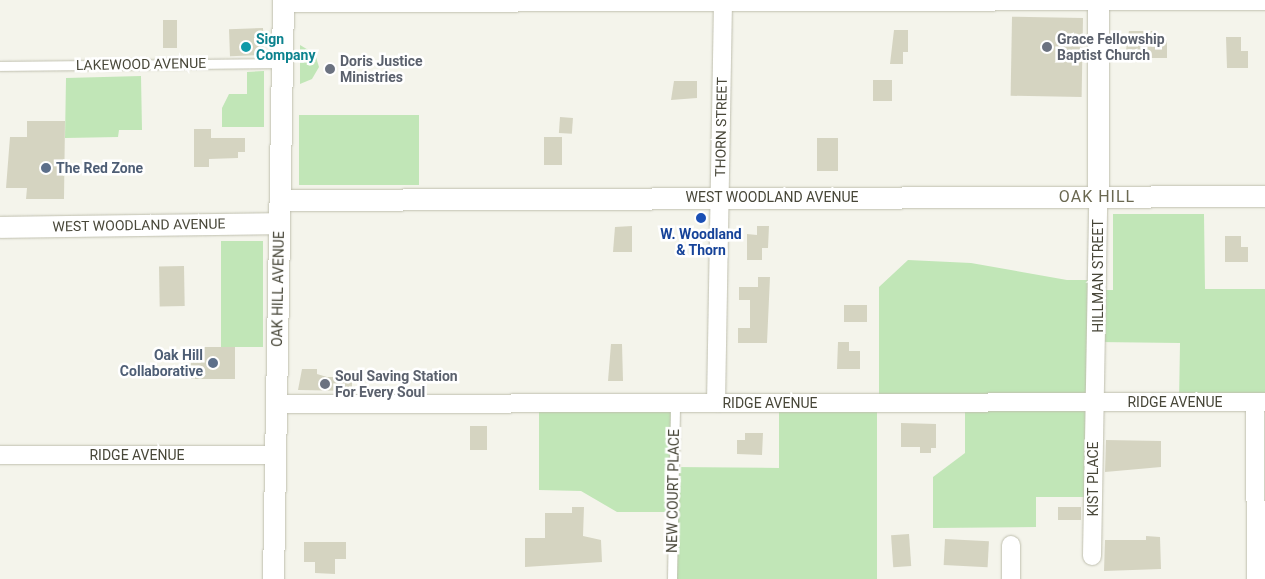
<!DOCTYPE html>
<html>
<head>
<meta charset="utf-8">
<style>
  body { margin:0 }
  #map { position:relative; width:1265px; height:579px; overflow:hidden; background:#f4f4eb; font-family:Roboto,sans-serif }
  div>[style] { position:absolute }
  .green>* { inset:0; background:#c1e6b7; transform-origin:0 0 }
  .building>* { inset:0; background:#d5d4c1; transform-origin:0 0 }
  .roads { filter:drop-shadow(0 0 1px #bfbfae) drop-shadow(0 0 1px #bfbfae) }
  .service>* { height:9px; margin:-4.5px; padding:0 4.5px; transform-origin:4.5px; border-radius:4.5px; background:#fff }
  .minor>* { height:18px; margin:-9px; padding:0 9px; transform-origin:9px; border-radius:9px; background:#fff }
  .tertiary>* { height:21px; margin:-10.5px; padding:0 10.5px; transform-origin:10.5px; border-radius:10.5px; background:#fff }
  .dots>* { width:14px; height:14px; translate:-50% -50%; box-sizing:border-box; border:2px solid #fff; border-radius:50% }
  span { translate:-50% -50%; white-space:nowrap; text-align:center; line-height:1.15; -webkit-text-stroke:5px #fff; paint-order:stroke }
  .culture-label { font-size:14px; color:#0d838f; font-weight:700 }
  .left { translate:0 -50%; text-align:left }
  .worship-label { font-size:14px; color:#5b616d; font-weight:700 }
  .street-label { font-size:14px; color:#484739 }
  .service-label { font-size:14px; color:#4e5e75; font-weight:700 }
  .right { translate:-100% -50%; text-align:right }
  .transit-label { font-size:14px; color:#164399; font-weight:700 }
  .quarter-label { font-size:16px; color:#6a6851; letter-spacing:1px }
</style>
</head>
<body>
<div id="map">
  <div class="green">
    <i style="clip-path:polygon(300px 45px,315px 54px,319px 67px,312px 79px,300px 84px)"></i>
    <i style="clip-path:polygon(264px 71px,264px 127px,222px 127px,222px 108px,229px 94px,247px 94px,247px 72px)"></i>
    <i style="clip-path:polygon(141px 76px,142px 130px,119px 130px,118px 137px,65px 138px,66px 78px)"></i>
    <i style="left:299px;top:115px;width:120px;height:70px"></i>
    <i style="clip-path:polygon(1113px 214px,1204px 214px,1205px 289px,1265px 289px,1265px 402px,1179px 402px,1180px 343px,1098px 342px,1092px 497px,1036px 497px,1036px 527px,933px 528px,933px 477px,965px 453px,965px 403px,879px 403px,879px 287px,908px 260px,971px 263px,1067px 280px,1099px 280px,1099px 290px,1113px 290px)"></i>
    <i style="left:221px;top:241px;width:42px;height:106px"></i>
    <i style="clip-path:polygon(675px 403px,674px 467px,779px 468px,779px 403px,877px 403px,877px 579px,672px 579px,673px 512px,617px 512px,581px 491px,539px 490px,539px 404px)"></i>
  </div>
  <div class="building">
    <i style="left:1083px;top:18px;width:79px;height:71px;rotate:91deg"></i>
    <i style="left:163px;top:20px;width:14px;height:28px"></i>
    <i style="left:263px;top:28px;width:27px;height:34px;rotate:88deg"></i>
    <i style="clip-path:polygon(894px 30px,908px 30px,908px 52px,903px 52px,903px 64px,890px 64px)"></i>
    <i style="clip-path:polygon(1129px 31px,1154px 31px,1154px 40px,1167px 40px,1167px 58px,1133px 58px,1133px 50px,1126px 50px)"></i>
    <i style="clip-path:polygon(1226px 37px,1241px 37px,1241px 51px,1248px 51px,1248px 68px,1227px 68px)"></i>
    <i style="left:873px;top:80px;width:19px;height:21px"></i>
    <i style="clip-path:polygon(674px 81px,697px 81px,697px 98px,671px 100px)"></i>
    <i style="left:560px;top:117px;width:13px;height:16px;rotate:4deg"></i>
    <i style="clip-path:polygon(27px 121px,65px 121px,64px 199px,26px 199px,27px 188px,6px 188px,10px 137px,27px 137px)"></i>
    <i style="clip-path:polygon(194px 129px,211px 129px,211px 138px,245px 138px,245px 152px,238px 152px,238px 158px,209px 159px,209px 167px,194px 167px)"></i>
    <i style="left:544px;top:137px;width:18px;height:28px"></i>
    <i style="left:817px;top:138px;width:21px;height:33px"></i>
    <i style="clip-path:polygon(632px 226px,632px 252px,613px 252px,615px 227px)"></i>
    <i style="clip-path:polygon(757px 226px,769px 226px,768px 248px,762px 248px,762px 260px,747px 260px,747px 234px,757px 235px)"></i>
    <i style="clip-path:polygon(1225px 236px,1241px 236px,1241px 247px,1248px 247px,1248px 262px,1225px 262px)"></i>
    <i style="left:184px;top:266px;width:40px;height:25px;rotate:89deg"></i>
    <i style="clip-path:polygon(758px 277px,770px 277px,767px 343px,738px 343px,738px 328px,750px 328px,750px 300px,739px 300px,739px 287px,758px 287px)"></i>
    <i style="left:844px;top:305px;width:23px;height:17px"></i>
    <i style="clip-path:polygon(838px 342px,849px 342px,849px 351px,860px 351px,860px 369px,837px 369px)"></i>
    <i style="clip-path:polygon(611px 344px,622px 344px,623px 381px,608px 381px)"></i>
    <i style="left:191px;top:347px;width:44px;height:32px"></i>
    <i style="clip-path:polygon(302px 369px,317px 369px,317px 374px,327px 377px,352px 377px,352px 391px,298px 390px)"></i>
    <i style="clip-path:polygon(901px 423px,936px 424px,936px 448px,931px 448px,931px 453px,920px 453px,920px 447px,901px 447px)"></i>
    <i style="left:470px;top:426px;width:17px;height:24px"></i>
    <i style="clip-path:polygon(745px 433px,763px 433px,762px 455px,737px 454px,737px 440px,745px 440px)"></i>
    <i style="clip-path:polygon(1106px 440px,1161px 441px,1161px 467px,1105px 472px)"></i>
    <i style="clip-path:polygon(572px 507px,584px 507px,583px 536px,601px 540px,602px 562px,525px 567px,525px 538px,545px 538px,545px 513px,572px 513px)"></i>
    <i style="left:1058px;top:507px;width:23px;height:13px"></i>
    <i style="left:909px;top:534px;width:32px;height:18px;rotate:86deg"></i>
    <i style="clip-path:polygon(1146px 536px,1160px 537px,1161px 569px,1104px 571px,1105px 540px,1146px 540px)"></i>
    <i style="left:945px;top:539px;width:44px;height:26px;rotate:3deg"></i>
    <i style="clip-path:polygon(304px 542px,346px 542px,346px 559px,335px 559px,335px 574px,315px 573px,315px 562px,304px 562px)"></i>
  </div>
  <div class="roads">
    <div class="service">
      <i style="left:0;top:66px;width:281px;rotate:-0.6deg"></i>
      <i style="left:672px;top:579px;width:176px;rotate:-89deg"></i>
    </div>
    <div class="minor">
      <i style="left:283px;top:3px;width:982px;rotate:-0.12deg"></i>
      <i style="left:1255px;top:402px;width:177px;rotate:89.7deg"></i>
      <i style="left:716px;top:403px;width:403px;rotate:-89deg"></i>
      <i style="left:276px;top:404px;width:989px;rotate:-0.12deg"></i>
      <i style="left:0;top:455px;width:275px"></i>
      <i style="left:1092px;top:556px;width:360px;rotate:-89deg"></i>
      <i style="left:1011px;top:579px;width:34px;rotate:-90deg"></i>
    </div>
    <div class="tertiary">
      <i style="left:1098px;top:0;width:196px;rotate:90deg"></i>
      <i style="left:280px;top:200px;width:985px;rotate:-0.23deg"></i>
      <i style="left:0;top:227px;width:279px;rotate:-0.8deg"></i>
      <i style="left:273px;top:579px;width:579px;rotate:-89.01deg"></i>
    </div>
  </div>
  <div class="dots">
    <i style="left:246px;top:47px;background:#0f9aa8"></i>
    <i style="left:1047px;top:47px;background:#6b7280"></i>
    <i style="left:330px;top:69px;background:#6b7280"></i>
    <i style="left:46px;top:168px;background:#5c6f8a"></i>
    <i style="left:701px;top:218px;background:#1a4fb4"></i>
    <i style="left:213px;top:363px;background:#5c6f8a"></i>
    <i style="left:325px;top:384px;background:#6b7280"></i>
  </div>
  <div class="culture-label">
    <span class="left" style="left:256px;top:47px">Sign<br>Company</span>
  </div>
  <div class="worship-label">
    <span class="left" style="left:1057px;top:47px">Grace Fellowship<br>Baptist Church</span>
    <span class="left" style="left:340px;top:69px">Doris Justice<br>Ministries</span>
    <span class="left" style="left:335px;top:384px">Soul Saving Station<br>For Every Soul</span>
  </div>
  <div class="street-label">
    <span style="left:141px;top:64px;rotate:-1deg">LAKEWOOD AVENUE</span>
    <span style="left:721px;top:127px;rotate:-89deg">THORN STREET</span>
    <span style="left:772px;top:197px">WEST WOODLAND AVENUE</span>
    <span style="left:139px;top:225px;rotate:-1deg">WEST WOODLAND AVENUE</span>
    <span style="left:1098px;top:276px;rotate:-90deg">HILLMAN STREET</span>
    <span style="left:278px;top:289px;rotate:-89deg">OAK HILL AVENUE</span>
    <span style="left:1175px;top:402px">RIDGE AVENUE</span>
    <span style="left:770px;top:403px">RIDGE AVENUE</span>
    <span style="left:137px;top:455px">RIDGE AVENUE</span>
    <span style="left:1093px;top:479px;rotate:-90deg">KIST PLACE</span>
    <span style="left:673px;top:491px;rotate:-89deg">NEW COURT PLACE</span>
  </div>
  <div class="service-label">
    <span class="left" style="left:56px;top:168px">The Red Zone</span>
    <span class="right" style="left:203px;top:363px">Oak Hill<br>Collaborative</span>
  </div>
  <div class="transit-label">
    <span style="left:701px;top:242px">W. Woodland<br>&amp; Thorn</span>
  </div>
  <div class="quarter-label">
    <span style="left:1097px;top:197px">OAK HILL</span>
  </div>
</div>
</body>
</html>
